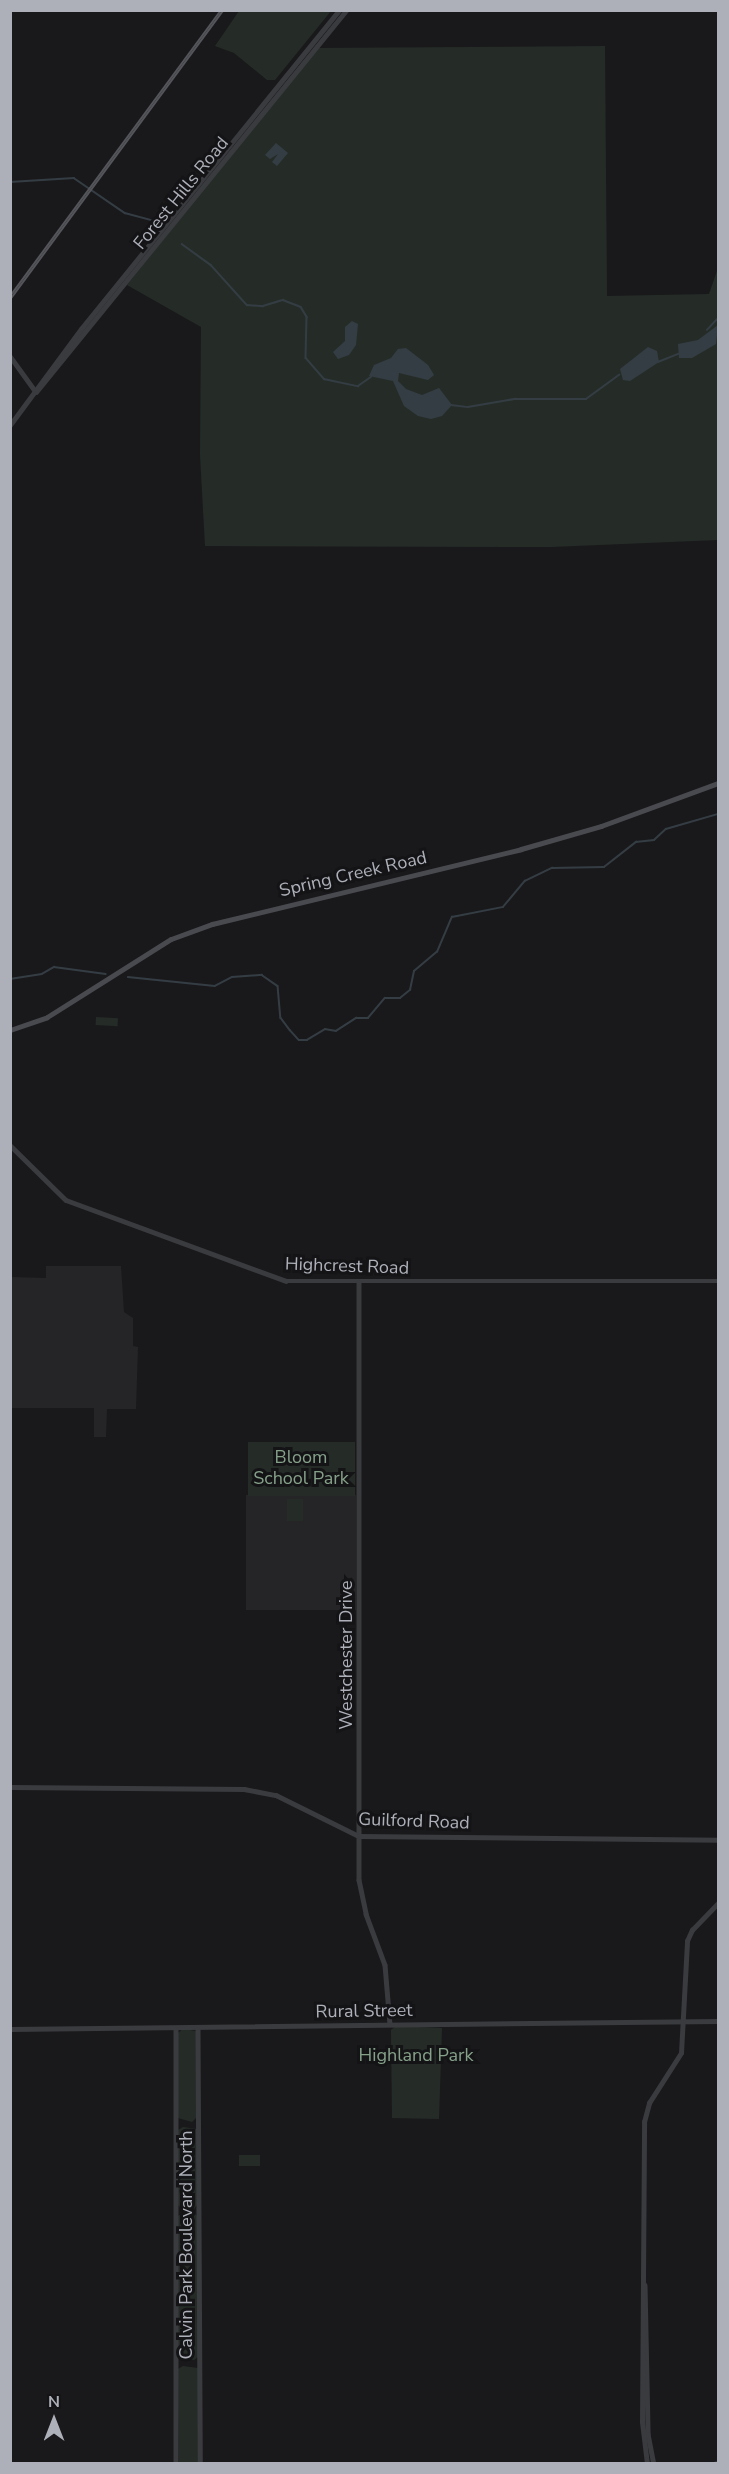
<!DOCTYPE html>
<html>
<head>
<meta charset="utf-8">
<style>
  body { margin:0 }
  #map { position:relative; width:729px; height:2474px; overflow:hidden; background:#19191b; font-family:"Nunito Sans",sans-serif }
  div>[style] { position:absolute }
  .built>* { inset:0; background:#252528; transform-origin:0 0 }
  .green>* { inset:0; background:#252c27; transform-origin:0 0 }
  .water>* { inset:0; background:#353d44 }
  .stream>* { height:1.5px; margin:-0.75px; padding:0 0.75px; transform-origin:0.75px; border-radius:0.75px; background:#353d44 }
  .tertiary>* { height:4.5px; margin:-2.25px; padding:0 2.25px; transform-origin:2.25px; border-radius:2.25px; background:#3a3b3f }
  .secondary>* { height:5px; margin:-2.5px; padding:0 2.5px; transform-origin:2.5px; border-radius:2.5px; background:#494a4f }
  .rail>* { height:4px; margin-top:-2px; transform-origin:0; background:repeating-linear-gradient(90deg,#141416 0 4.5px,#54555a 0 9px); box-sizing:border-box; border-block:2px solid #54555a }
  span { translate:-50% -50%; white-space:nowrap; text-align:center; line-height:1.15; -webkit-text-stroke:6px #141416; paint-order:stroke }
  .street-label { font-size:18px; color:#adb0b9 }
  .park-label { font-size:18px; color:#86a18a }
  .frame { position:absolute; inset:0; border:12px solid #adb0b9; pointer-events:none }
  .north { position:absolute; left:24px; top:2390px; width:60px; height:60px; -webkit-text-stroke:4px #141416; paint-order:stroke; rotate:0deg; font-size:16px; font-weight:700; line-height:24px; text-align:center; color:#adb0b9 }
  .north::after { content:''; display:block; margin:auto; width:21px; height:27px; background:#adb0b9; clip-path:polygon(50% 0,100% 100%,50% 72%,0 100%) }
</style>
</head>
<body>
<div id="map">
  <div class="built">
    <i style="clip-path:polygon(46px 1266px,121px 1266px,124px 1312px,133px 1318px,133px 1346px,138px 1347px,136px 1409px,107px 1409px,106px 1437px,94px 1437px,94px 1408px,11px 1408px,11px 1277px,46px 1278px)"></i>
    <i style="left:356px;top:1495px;width:115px;height:110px;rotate:90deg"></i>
  </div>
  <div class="green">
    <i style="clip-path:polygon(239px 11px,239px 10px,331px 11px,275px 80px,267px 80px,234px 53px,215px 46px)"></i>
    <i style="clip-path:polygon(605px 46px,607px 296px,709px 294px,718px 268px,718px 540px,551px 547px,205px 546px,200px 455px,201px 327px,127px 285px,316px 48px)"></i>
    <i style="left:96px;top:1017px;width:22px;height:8px;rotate:3deg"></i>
    <i style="left:248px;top:1442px;width:107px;height:54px"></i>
    <i style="left:287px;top:1499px;width:16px;height:22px"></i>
    <i style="clip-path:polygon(396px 2026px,442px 2028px,439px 2119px,392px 2118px,391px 2030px)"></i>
    <i style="clip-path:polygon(183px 2029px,196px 2031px,196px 2118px,192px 2122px,178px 2118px,178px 2033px)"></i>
    <i style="clip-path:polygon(183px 2127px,197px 2129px,197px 2205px,194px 2209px,182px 2209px,178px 2205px,178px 2130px)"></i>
    <i style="left:239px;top:2155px;width:21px;height:11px"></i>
    <i style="clip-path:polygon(183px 2213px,194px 2213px,198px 2217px,198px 2357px,194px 2360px,178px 2356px,178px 2216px)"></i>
    <i style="clip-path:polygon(183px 2366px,198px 2368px,198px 2463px,179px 2463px,178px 2369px)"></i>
  </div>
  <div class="water">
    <i style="clip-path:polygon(276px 143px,288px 153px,277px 166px,272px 162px,278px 154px,270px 159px,265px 155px)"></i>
    <i style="clip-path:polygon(352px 321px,358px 324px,356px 345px,349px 355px,338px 359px,333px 352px,345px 341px,345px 327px)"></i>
    <i style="clip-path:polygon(718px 325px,716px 344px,692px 358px,679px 358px,678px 344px,698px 340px)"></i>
    <i style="clip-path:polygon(648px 347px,657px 351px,659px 362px,630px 381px,623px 380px,620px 369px)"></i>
    <i style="clip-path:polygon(406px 348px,428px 365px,434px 375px,428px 380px,399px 373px,398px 381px,406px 389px,422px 395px,439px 388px,452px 405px,442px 416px,431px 419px,418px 416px,404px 406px,393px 381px,369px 376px,374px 365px,391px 358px,398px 349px)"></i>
  </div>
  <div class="stream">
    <i style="left:10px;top:182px;width:64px;rotate:-3.6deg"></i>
    <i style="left:74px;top:178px;width:62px;rotate:34.5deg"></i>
    <i style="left:125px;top:213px;width:30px;rotate:15deg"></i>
    <i style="left:182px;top:244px;width:36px;rotate:36deg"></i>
    <i style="left:211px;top:265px;width:54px;rotate:48deg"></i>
    <i style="left:247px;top:305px;width:16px;rotate:4deg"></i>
    <i style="left:263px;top:306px;width:21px;rotate:-17deg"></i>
    <i style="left:283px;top:300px;width:19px;rotate:21deg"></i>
    <i style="left:301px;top:307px;width:12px;rotate:59deg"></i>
    <i style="left:307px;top:317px;width:41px;rotate:91.4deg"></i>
    <i style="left:306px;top:358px;width:28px;rotate:49deg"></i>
    <i style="left:324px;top:379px;width:35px;rotate:12deg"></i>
    <i style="left:358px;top:386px;width:16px;rotate:-35deg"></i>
    <i style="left:707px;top:330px;width:16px;rotate:-47deg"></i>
    <i style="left:658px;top:362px;width:22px;rotate:-22deg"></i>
    <i style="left:451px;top:405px;width:17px;rotate:7deg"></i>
    <i style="left:468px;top:407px;width:48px;rotate:-9.7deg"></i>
    <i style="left:515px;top:399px;width:71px"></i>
    <i style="left:586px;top:399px;width:41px;rotate:-36deg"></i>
    <i style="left:128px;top:977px;width:87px;rotate:5.9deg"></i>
    <i style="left:215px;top:986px;width:19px;rotate:-28deg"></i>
    <i style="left:232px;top:977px;width:30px;rotate:-4deg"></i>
    <i style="left:262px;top:975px;width:19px;rotate:35deg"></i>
    <i style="left:278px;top:986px;width:32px;rotate:85deg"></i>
    <i style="left:281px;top:1018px;width:15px;rotate:53deg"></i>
    <i style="left:290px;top:1030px;width:13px;rotate:48deg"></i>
    <i style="left:299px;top:1040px;width:8px"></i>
    <i style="left:307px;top:1040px;width:21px;rotate:-31deg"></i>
    <i style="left:325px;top:1029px;width:11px;rotate:10deg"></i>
    <i style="left:336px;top:1031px;width:24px;rotate:-33deg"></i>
    <i style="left:356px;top:1018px;width:12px"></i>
    <i style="left:368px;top:1018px;width:26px;rotate:-50deg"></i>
    <i style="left:385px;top:998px;width:15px"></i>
    <i style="left:400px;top:998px;width:13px;rotate:-39deg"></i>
    <i style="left:410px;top:990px;width:19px;rotate:-78deg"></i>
    <i style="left:414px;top:971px;width:30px;rotate:-40deg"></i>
    <i style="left:437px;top:952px;width:38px;rotate:-67deg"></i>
    <i style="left:452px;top:917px;width:52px;rotate:-11.1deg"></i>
    <i style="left:503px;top:907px;width:34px;rotate:-50deg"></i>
    <i style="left:525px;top:881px;width:30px;rotate:-26deg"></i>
    <i style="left:552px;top:868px;width:52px;rotate:-1.1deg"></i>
    <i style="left:604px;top:867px;width:41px;rotate:-38deg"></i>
    <i style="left:636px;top:842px;width:18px;rotate:-6deg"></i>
    <i style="left:654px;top:840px;width:16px;rotate:-43deg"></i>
    <i style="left:666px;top:829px;width:54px;rotate:-16.1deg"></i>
    <i style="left:10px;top:979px;width:32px;rotate:-9deg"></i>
    <i style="left:42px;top:974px;width:14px;rotate:-30deg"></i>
    <i style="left:54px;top:967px;width:52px;rotate:7.7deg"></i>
    <i style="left:710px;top:2464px;width:8px;rotate:-14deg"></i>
  </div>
  <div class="tertiary">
    <i style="left:10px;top:356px;width:44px;rotate:54.2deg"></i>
    <i style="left:36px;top:392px;width:492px;rotate:-50.9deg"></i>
    <i style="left:10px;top:425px;width:119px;rotate:-53.5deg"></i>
    <i style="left:81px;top:329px;width:410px;rotate:-51deg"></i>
    <i style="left:10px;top:1145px;width:78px;rotate:44.5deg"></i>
    <i style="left:66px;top:1200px;width:234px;rotate:20.2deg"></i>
    <i style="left:286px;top:1281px;width:432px"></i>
    <i style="left:359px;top:1282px;width:598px;rotate:90deg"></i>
    <i style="left:359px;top:1880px;width:35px;rotate:78deg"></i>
    <i style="left:366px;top:1914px;width:54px;rotate:69.6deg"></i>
    <i style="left:385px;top:1965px;width:59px;rotate:85.2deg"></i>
    <i style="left:10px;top:1787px;width:234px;rotate:0.5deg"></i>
    <i style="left:244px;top:1789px;width:33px;rotate:11deg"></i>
    <i style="left:276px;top:1795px;width:93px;rotate:26.3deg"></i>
    <i style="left:359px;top:1836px;width:359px;rotate:0.6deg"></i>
    <i style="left:198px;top:2027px;width:437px;rotate:89.7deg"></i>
    <i style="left:176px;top:2028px;width:436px;rotate:90deg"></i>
    <i style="left:10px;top:2029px;width:708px;rotate:-0.65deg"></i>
    <i style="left:645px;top:2285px;width:149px;rotate:88.8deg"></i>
    <i style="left:648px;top:2434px;width:31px;rotate:79deg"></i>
    <i style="left:647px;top:2464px;width:42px;rotate:-96.8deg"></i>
    <i style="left:642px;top:2422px;width:300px;rotate:-89.6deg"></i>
    <i style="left:644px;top:2122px;width:20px;rotate:-75deg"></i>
    <i style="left:649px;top:2103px;width:59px;rotate:-57.4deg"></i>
    <i style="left:681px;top:2053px;width:112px;rotate:-86.9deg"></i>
    <i style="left:687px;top:1941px;width:12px;rotate:-66deg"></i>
    <i style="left:692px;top:1930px;width:37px;rotate:-46deg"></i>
  </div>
  <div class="secondary">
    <i style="left:10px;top:1030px;width:39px;rotate:-19deg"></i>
    <i style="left:47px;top:1017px;width:146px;rotate:-32.2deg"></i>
    <i style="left:171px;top:939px;width:44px;rotate:-20.1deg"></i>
    <i style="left:212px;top:924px;width:318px;rotate:-13.6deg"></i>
    <i style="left:521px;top:849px;width:83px;rotate:-16deg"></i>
    <i style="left:601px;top:826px;width:125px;rotate:-20.2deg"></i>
  </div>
  <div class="rail">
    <i style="left:10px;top:298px;width:358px;rotate:-53.6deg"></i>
  </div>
  <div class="street-label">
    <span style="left:181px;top:193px;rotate:-51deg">Forest Hills Road</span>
    <span style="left:353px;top:874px;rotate:-13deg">Spring Creek Road</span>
    <span style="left:347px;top:1266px;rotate:2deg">Highcrest Road</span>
    <span style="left:346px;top:1655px;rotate:-90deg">Westchester Drive</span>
    <span style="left:414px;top:1821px;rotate:2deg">Guilford Road</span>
    <span style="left:364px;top:2011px;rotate:-1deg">Rural Street</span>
    <span style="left:186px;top:2245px;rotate:-90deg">Calvin Park Boulevard North</span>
  </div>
  <div class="park-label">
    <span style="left:301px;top:1468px">Bloom<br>School Park</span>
    <span style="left:416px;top:2055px">Highland Park</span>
  </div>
  <div class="frame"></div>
  <div class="north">N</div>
</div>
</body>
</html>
